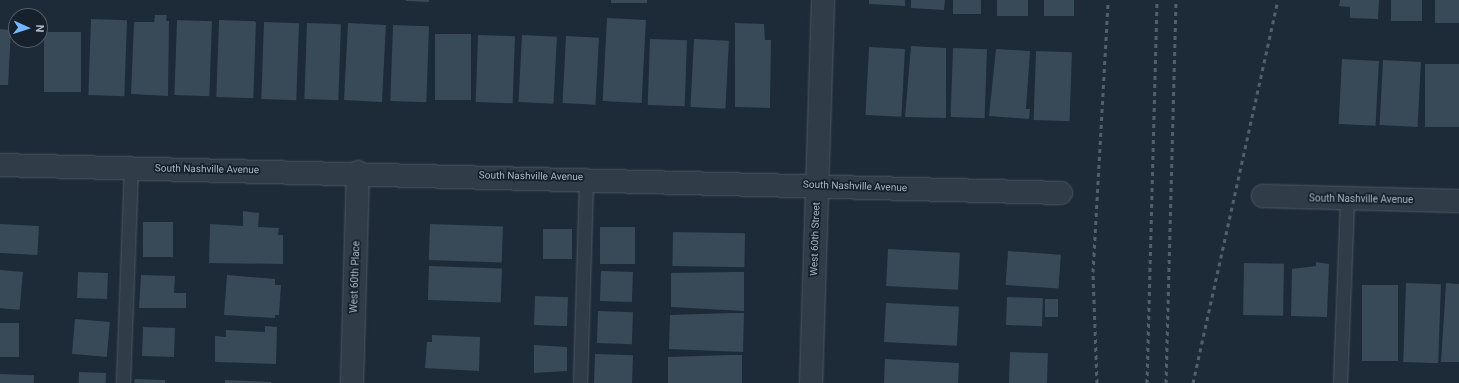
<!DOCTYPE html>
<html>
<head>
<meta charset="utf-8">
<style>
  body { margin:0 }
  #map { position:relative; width:1459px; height:383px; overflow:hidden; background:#1d2a37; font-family:Roboto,sans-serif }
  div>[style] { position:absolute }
  .building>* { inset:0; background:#384958; transform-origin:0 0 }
  .roads { filter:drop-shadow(0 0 1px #4d5966) drop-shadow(0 0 1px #4d5966) }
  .service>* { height:13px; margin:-6.5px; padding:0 6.5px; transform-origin:6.5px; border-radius:6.5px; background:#303c48 }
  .minor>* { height:22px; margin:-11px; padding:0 11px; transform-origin:11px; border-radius:11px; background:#303c48 }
  .rail>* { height:3px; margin-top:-1.5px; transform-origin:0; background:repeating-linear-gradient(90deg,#51606f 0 4px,transparent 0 8px) }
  span { translate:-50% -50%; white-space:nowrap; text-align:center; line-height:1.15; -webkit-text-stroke:3.5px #16212c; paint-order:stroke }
  .street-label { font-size:10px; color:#a9b6c5 }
  .north { position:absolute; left:8px; top:8px; width:40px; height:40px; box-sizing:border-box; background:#16212c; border:1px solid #515d69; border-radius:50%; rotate:93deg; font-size:11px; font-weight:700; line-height:16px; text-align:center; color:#a9b6c5 }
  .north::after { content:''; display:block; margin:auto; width:14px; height:18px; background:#75b6ff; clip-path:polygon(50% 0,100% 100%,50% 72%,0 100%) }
</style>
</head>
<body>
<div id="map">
  <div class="building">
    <i style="clip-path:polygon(406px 0,429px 0,429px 2px,406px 1px)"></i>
    <i style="left:611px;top:0;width:36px;height:3px"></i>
    <i style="clip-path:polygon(869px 0,905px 0,905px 6px,869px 4px)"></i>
    <i style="clip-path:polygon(911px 0,945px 0,944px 10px,911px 8px)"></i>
    <i style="left:953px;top:0;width:28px;height:14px"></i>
    <i style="left:997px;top:0;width:31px;height:16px"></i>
    <i style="left:1044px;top:0;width:30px;height:16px"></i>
    <i style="clip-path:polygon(1340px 0,1379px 0,1378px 19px,1350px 18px,1350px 7px,1339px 6px)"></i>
    <i style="left:1391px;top:0;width:31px;height:21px"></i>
    <i style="left:1435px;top:0;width:24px;height:23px"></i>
    <i style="clip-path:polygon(155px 15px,167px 15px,166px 21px,169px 21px,168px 96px,131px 94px,134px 22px,154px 22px)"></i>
    <i style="left:607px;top:18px;width:39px;height:83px;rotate:3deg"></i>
    <i style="left:91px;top:19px;width:36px;height:76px;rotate:2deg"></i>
    <i style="left:177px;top:20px;width:35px;height:75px;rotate:2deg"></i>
    <i style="left:219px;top:20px;width:37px;height:77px;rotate:2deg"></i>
    <i style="left:264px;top:22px;width:35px;height:77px;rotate:2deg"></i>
    <i style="left:307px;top:23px;width:34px;height:76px;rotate:2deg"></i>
    <i style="left:348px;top:23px;width:38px;height:77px;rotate:3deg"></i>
    <i style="clip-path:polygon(735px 23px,764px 24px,765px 40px,771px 40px,770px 108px,735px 107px)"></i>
    <i style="left:393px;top:25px;width:36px;height:76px;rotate:2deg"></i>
    <i style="clip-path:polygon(0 29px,11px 30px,8px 85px,0 85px)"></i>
    <i style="left:44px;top:32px;width:37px;height:60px"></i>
    <i style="left:435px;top:34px;width:36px;height:66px"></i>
    <i style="left:478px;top:35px;width:37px;height:67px;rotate:2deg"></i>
    <i style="left:522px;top:35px;width:35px;height:67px;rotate:3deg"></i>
    <i style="left:566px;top:36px;width:33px;height:67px;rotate:3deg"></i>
    <i style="left:650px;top:39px;width:37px;height:66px;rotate:2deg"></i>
    <i style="left:694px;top:39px;width:35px;height:68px;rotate:3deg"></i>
    <i style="clip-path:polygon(911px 46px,946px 48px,946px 118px,905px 117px)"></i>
    <i style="left:869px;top:47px;width:36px;height:68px;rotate:3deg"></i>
    <i style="left:953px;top:48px;width:34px;height:69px;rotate:2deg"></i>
    <i style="clip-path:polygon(996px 49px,1030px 51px,1026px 109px,1030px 109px,1029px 119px,989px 116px)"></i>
    <i style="left:1036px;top:51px;width:36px;height:69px;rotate:2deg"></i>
    <i style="left:1342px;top:59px;width:37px;height:65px;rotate:3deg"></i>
    <i style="left:1383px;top:60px;width:38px;height:65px;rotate:3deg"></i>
    <i style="left:1425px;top:64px;width:34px;height:63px"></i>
    <i style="clip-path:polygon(243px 211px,259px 213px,258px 227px,279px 228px,278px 235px,283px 235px,283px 264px,209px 263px,210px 224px,243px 226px)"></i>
    <i style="left:143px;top:222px;width:30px;height:35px"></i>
    <i style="left:0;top:224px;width:39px;height:29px;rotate:3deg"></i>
    <i style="left:430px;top:224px;width:73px;height:36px;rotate:2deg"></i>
    <i style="left:600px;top:227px;width:35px;height:37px"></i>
    <i style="left:543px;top:229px;width:29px;height:30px"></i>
    <i style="left:673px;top:232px;width:72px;height:34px;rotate:1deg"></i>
    <i style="left:888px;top:249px;width:72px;height:37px;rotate:3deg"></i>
    <i style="left:1008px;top:251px;width:53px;height:34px;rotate:4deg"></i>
    <i style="clip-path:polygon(1316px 262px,1329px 264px,1327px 317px,1291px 316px,1292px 269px,1316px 266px)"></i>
    <i style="left:1244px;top:263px;width:40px;height:52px;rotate:1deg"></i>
    <i style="left:429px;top:266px;width:73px;height:34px;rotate:2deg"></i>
    <i style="left:0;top:270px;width:23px;height:38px;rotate:5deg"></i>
    <i style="left:601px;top:271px;width:32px;height:30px;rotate:2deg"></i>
    <i style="left:78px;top:272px;width:30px;height:26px;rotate:2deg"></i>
    <i style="clip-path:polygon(733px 272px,744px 272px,744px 311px,671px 307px,671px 273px)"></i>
    <i style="clip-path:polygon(141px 275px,175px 276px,174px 293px,186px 293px,186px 308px,139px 308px)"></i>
    <i style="clip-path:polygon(227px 275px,275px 279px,275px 285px,281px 285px,279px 315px,275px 315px,275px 318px,224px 315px)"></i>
    <i style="left:1406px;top:283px;width:35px;height:79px;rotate:2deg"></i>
    <i style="clip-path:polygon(1446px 283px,1459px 284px,1459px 362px,1441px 362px)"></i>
    <i style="left:1362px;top:285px;width:36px;height:76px"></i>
    <i style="left:535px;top:296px;width:33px;height:29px;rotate:2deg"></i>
    <i style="left:1007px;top:297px;width:36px;height:28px;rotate:2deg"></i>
    <i style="left:1045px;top:299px;width:13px;height:18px"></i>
    <i style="left:886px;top:303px;width:73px;height:39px;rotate:3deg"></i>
    <i style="left:598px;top:311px;width:35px;height:32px;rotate:2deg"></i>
    <i style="clip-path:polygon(731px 313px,744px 313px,743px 352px,669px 349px,670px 315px)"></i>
    <i style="left:75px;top:319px;width:35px;height:35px;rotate:5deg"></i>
    <i style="left:0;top:323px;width:19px;height:34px"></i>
    <i style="clip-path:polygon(265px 326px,277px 327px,276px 364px,215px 362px,215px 336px,226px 337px,226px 330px,265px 332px)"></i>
    <i style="left:143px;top:327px;width:32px;height:29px;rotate:2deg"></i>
    <i style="clip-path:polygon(432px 335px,480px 337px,479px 371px,425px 368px,427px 342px,432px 342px)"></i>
    <i style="clip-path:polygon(534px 345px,567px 347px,567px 371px,534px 373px)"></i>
    <i style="left:1010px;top:352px;width:38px;height:31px;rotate:2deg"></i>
    <i style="left:595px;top:354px;width:38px;height:29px;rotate:2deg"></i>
    <i style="clip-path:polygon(729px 355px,742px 355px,742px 383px,668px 383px,668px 357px)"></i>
    <i style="clip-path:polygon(885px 359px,959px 363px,958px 383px,884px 383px)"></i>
    <i style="left:79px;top:372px;width:27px;height:11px;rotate:2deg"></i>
    <i style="left:0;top:374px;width:34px;height:9px;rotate:2deg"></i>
    <i style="clip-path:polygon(135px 379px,165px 380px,165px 383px,134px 383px)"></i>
    <i style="clip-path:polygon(225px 380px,271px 382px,271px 383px,225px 383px)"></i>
  </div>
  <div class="roads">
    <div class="service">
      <i style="left:123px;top:383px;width:216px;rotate:-87.9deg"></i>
      <i style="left:580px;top:383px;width:205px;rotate:-88.3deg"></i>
      <i style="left:1340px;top:383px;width:185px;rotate:-87.8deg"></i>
    </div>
    <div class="minor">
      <i style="left:0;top:165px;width:1061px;rotate:1.51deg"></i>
      <i style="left:1263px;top:196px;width:196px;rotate:1.5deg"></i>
      <i style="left:352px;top:383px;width:211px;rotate:-88.4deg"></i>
      <i style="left:811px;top:383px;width:383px;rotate:-88.2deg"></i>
    </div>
  </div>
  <div class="rail">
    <i style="left:1097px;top:383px;width:111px;rotate:-92.1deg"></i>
    <i style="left:1093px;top:272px;width:272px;rotate:-86.8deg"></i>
    <i style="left:1147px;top:383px;width:383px;rotate:-88.5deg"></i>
    <i style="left:1166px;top:383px;width:383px;rotate:-88.5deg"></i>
    <i style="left:1193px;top:383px;width:392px;rotate:-77.5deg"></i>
  </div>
  <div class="street-label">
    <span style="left:207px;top:169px;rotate:1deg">South Nashville Avenue</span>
    <span style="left:531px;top:176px;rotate:1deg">South Nashville Avenue</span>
    <span style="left:855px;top:186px;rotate:2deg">South Nashville Avenue</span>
    <span style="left:1361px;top:199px;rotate:1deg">South Nashville Avenue</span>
    <span style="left:815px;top:239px;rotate:-88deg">West 60th Street</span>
    <span style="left:355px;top:277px;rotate:-88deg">West 60th Place</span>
  </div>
  <div class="north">N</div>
</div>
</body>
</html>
